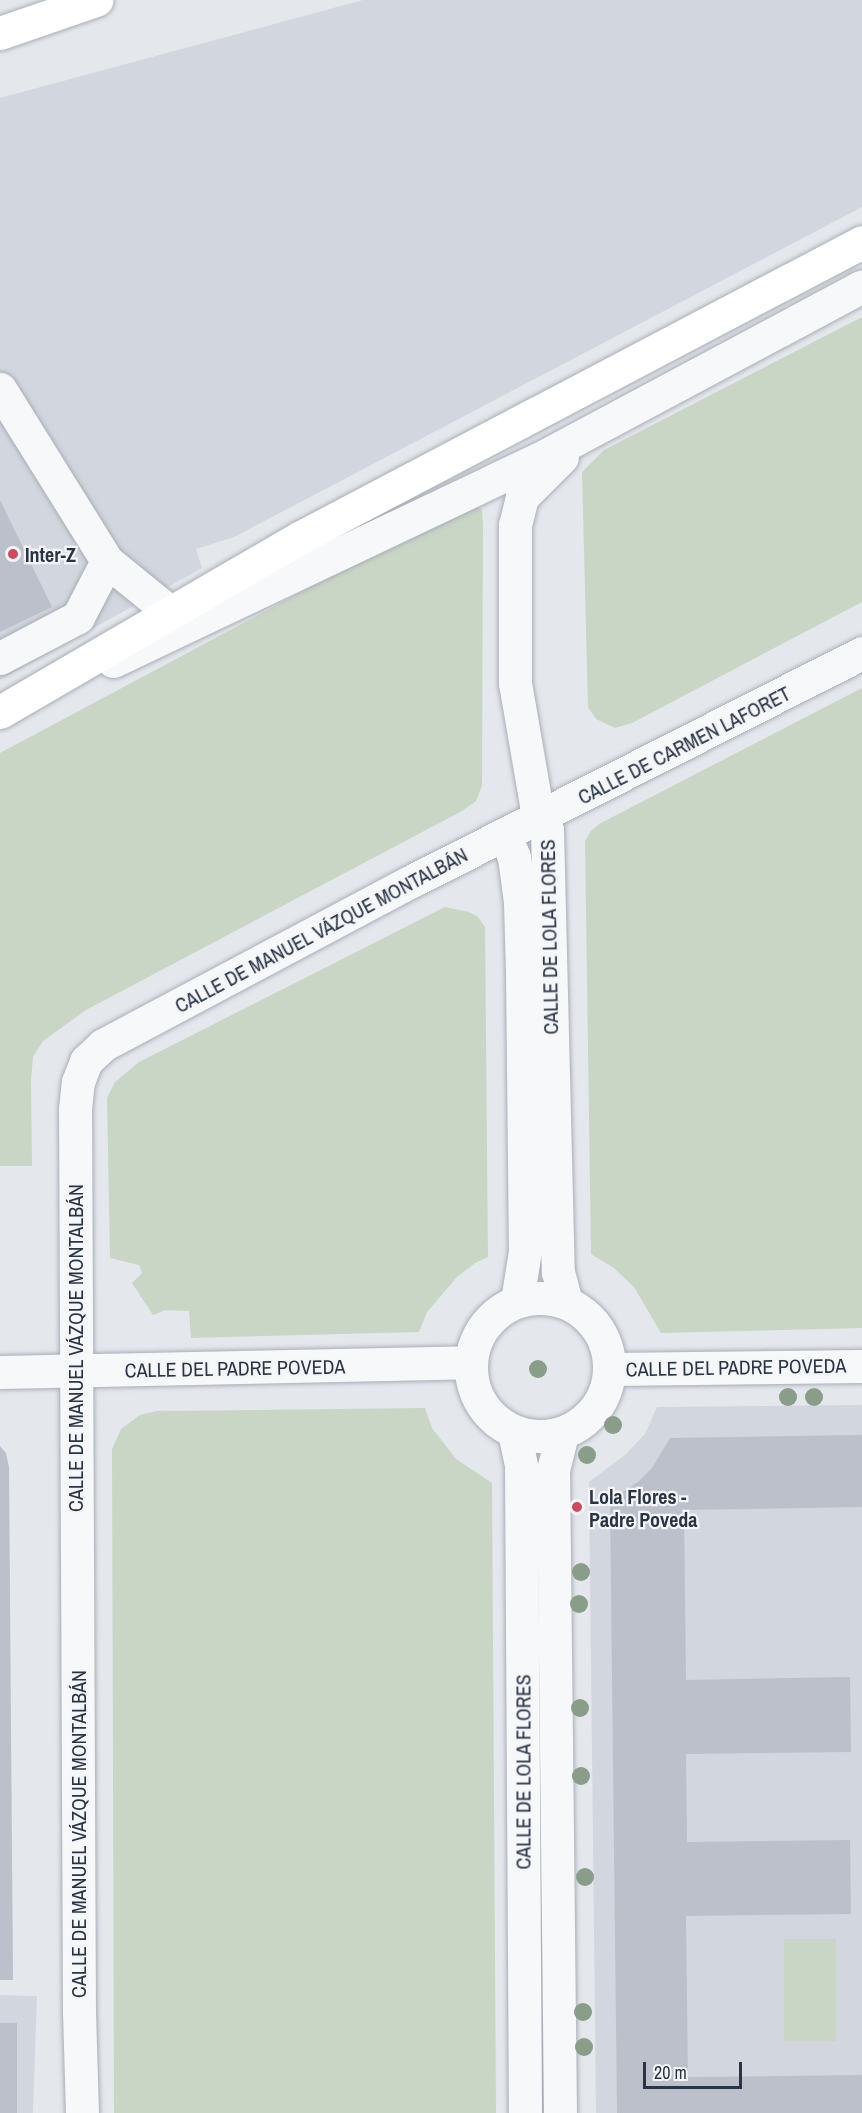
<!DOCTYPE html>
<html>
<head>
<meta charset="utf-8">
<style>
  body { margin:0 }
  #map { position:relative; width:862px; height:2113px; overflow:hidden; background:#e4e7ec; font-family:"Archivo Narrow",sans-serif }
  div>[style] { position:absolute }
  .built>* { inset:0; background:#d2d6de; transform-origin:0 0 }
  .green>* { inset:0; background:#c9d6c5; transform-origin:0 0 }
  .building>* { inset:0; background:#bbc0ca; transform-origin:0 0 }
  .roads { filter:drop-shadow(0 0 2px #a9aeb7) drop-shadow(0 0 2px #a9aeb7) }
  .minor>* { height:33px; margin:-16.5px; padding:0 16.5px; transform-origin:16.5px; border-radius:16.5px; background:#f7f8fa }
  .minor>.ring { margin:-16.5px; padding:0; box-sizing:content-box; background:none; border:33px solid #f7f8fa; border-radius:50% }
  .highway>* { height:33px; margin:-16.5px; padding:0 16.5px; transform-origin:16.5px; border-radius:16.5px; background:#fff }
  .trees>* { width:18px; height:18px; margin:-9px; border-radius:50%; background:#899d89 }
  .dots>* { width:16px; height:16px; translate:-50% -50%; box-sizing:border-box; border:3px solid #f4f6f9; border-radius:50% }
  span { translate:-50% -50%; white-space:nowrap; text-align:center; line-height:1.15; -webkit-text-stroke:4.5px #f4f6f9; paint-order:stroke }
  .poi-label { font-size:20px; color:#2b3445; font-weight:700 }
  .left { translate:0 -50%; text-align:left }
  .street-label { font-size:20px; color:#2b3445 }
  .scale { position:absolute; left:643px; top:2062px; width:99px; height:27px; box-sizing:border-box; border:3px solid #2b3445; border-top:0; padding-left:8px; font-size:18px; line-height:21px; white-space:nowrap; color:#2b3445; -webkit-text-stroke:4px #f4f6f9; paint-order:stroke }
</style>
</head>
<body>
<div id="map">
  <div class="built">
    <i style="clip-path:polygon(363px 0,862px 0,862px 207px,234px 537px,196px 549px,202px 568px,0 680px,0 98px)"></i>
    <i style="clip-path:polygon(862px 1405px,862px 2113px,596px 2113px,589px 1482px,625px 1455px,645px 1434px,657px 1407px)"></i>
    <i style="left:0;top:1995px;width:37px;height:118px;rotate:2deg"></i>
  </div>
  <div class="green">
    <i style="clip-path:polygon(862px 317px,862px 602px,632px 723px,615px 728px,596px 719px,588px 707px,582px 472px,604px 450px)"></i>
    <i style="clip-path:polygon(466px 504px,476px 504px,482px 510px,483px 525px,482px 786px,476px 801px,462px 811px,86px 1010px,43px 1041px,33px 1057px,31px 1080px,32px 1166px,0 1166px,0 753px)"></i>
    <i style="clip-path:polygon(862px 688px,862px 1328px,661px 1333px,634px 1287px,614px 1268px,591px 1254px,585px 841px,591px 831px,599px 824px)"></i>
    <i style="clip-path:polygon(445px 907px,469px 912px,478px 917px,485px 927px,488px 1257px,475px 1263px,457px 1277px,427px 1312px,419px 1332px,191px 1338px,189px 1311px,166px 1310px,153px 1315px,132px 1283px,142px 1273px,139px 1265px,110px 1258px,107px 1098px,115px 1082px,139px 1062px)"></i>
    <i style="clip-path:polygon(425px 1408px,432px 1428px,456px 1459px,492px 1483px,496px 2113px,114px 2113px,112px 1449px,121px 1429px,140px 1415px,157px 1411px)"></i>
    <i style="left:836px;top:1939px;width:102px;height:52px;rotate:90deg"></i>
  </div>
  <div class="building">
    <i style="clip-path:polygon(0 500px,52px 607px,0 632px)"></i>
    <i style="clip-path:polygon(862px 1435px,862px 1507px,684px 1510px,686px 1680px,850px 1677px,851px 1752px,686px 1754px,687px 1842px,850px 1840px,851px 1914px,686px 1916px,688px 2077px,862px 2075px,862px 2113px,617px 2113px,610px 1501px,639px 1481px,652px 1468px,670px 1438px)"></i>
    <i style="clip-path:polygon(0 1446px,6px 1453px,9px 1467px,13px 1980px,0 1980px)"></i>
    <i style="left:0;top:2023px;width:17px;height:90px"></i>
  </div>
  <div class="roads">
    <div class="minor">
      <i style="left:0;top:389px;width:203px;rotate:58.1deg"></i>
      <i style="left:107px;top:561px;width:82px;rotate:39.1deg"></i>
      <i style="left:562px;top:457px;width:57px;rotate:135deg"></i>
      <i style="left:522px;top:497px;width:29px;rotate:104deg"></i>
      <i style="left:515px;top:525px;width:158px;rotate:90deg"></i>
      <i style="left:515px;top:683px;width:124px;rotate:80.2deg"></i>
      <i style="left:536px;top:805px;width:27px;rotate:66deg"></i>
      <i style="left:547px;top:830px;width:442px;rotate:88.6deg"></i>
      <i style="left:558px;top:1272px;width:31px;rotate:75deg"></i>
      <i style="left:0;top:658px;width:88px;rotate:-27.7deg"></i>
      <i style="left:78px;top:617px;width:63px;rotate:-62.6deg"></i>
      <i style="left:113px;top:661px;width:482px;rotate:-25.4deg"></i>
      <i style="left:548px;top:454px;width:356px;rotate:-28.1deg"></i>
      <i style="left:505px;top:835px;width:24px;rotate:68deg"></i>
      <i style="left:514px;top:857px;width:45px;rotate:82.4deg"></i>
      <i style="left:520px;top:902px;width:70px;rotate:88.4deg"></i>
      <i style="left:522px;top:972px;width:279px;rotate:89.4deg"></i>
      <i style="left:525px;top:1251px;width:51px;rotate:99.1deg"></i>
      <i class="ring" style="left:471px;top:1298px;width:105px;height:105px"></i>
      <i style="left:610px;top:1369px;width:252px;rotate:-0.7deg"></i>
      <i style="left:0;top:1372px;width:471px;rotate:-1.2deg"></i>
      <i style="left:514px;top:1432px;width:35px;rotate:78deg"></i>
      <i style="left:521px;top:1466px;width:647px;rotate:89.65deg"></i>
      <i style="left:82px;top:2113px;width:100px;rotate:-91.7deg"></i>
      <i style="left:79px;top:2013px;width:904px;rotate:-90.25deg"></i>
      <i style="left:75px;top:1109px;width:27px;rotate:-84deg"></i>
      <i style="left:78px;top:1082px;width:22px;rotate:-69deg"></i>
      <i style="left:86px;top:1061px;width:23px;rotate:-43deg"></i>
      <i style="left:103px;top:1045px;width:345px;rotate:-28deg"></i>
      <i style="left:408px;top:883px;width:509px;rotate:-26.87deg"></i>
      <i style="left:560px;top:2113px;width:643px;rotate:-90.62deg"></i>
      <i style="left:553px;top:1470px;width:38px;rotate:-76deg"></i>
    </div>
    <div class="highway">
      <i style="left:0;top:33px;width:102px;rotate:-19deg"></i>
      <i style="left:0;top:712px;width:346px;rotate:-30.2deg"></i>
      <i style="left:299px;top:538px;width:636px;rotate:-27.73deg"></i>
    </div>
  </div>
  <div class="trees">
    <i style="left:538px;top:1369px"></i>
    <i style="left:788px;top:1397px"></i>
    <i style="left:814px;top:1397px"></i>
    <i style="left:613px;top:1425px"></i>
    <i style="left:587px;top:1455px"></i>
    <i style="left:581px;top:1572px"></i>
    <i style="left:579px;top:1604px"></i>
    <i style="left:580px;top:1708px"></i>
    <i style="left:581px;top:1776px"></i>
    <i style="left:585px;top:1877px"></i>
    <i style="left:583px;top:2012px"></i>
    <i style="left:584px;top:2047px"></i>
  </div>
  <div class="dots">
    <i style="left:13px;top:554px;background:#d1495b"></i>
    <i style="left:577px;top:1507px;background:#d1495b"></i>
  </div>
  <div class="poi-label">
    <span class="left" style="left:25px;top:554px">Inter-Z</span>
    <span class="left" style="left:589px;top:1508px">Lola Flores -<br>Padre Poveda</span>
  </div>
  <div class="street-label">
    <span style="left:684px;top:745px;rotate:-27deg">CALLE DE CARMEN LAFORET</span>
    <span style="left:321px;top:930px;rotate:-28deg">CALLE DE MANUEL VÁZQUE MONTALBÁN</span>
    <span style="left:549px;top:937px;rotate:-91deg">CALLE DE LOLA FLORES</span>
    <span style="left:75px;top:1348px;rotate:-90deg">CALLE DE MANUEL VÁZQUE MONTALBÁN</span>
    <span style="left:736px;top:1367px;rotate:-1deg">CALLE DEL PADRE POVEDA</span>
    <span style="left:235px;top:1368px;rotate:-1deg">CALLE DEL PADRE POVEDA</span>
    <span style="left:523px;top:1772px;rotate:-90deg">CALLE DE LOLA FLORES</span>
    <span style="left:78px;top:1834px;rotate:-90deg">CALLE DE MANUEL VÁZQUE MONTALBÁN</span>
  </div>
  <div class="scale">20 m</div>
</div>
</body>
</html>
